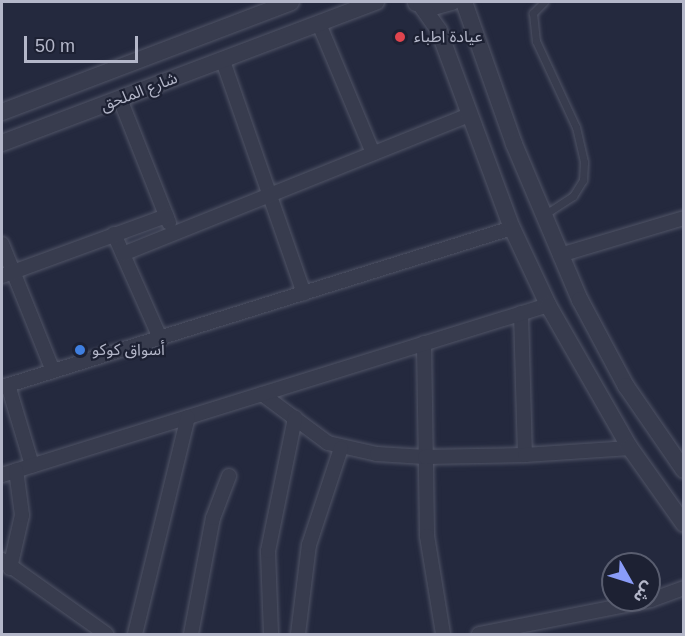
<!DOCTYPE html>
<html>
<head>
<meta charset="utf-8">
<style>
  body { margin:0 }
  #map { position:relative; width:685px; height:636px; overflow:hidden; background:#24293e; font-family:Arial,"Noto Sans Arabic",sans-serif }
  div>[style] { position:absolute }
  .roads { filter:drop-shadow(0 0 2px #505466) drop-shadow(0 0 2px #505466) }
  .service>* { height:7px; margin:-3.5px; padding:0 3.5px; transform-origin:3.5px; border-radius:3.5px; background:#383c4e }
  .minor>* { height:14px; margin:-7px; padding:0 7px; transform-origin:7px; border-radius:7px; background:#383c4e }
  .tertiary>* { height:16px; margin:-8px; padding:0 8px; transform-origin:8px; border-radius:8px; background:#383c4e }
  .dots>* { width:16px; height:16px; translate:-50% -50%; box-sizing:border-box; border:3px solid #1d2133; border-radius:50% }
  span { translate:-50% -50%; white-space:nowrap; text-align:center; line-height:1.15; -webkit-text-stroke:4.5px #1d2133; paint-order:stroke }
  .poi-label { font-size:16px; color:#b4b7c9 }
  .left { translate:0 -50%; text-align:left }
  .street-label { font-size:16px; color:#b4b7c9 }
  .frame { position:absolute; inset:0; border:3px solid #b4b7c9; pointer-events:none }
  .north { position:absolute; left:601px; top:552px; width:60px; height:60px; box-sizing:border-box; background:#1d2133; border:2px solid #595d6f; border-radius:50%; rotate:129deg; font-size:16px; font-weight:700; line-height:24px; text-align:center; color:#b4b7c9 }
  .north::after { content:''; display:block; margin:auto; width:21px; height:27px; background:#8a9cf8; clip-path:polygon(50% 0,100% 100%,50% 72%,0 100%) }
  .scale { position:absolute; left:24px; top:36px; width:114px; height:27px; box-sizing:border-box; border:3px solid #b4b7c9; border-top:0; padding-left:8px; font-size:18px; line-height:21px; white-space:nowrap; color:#b4b7c9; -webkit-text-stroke:4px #1d2133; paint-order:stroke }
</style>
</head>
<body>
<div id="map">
  <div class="roads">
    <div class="service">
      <i style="left:544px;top:2px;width:16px;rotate:135deg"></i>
      <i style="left:533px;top:13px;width:28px;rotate:84deg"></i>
      <i style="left:536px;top:41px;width:95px;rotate:65.1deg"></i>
      <i style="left:576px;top:127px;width:36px;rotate:77deg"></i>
      <i style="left:584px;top:162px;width:18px;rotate:93deg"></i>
      <i style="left:583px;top:180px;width:19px;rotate:122deg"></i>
      <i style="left:573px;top:196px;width:35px;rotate:147deg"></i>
    </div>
    <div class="minor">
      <i style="left:319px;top:24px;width:140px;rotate:67.3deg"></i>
      <i style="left:223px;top:61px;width:246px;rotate:70.8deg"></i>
      <i style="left:120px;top:99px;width:133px;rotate:68.4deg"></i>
      <i style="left:114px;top:234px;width:114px;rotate:66.1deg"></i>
      <i style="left:2px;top:244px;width:137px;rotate:68.1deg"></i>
      <i style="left:123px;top:254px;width:372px;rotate:-21.9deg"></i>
      <i style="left:560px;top:255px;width:129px;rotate:-16.6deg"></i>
      <i style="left:2px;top:276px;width:175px;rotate:-20.1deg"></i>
      <i style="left:521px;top:313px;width:142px;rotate:88.4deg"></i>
      <i style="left:424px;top:343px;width:193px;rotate:89.1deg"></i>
      <i style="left:427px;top:536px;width:99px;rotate:80.7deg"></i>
      <i style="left:8px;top:385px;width:84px;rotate:73.3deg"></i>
      <i style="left:2px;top:387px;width:534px;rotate:-17.32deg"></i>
      <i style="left:262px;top:394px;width:82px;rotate:36.6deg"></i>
      <i style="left:328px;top:443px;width:50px;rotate:12.7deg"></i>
      <i style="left:377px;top:454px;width:48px;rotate:3.6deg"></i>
      <i style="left:425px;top:457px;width:100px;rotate:-1.1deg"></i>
      <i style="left:525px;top:455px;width:105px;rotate:-3.8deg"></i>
      <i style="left:2px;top:475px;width:572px;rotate:-17.29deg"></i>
      <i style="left:2px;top:560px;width:128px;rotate:35.4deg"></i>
      <i style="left:10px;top:568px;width:54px;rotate:-77.2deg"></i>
      <i style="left:22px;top:515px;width:45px;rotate:-97.6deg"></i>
      <i style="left:135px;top:634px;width:223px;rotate:-76.3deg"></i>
      <i style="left:191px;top:634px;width:118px;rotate:-79.3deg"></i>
      <i style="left:213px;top:518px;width:45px;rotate:-69.1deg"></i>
      <i style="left:271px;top:634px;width:83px;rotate:-92.1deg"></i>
      <i style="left:268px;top:551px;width:136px;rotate:-78.5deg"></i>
      <i style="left:298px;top:634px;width:90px;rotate:-83deg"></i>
      <i style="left:309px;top:545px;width:102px;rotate:-71.7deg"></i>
      <i style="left:479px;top:634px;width:175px;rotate:-11.2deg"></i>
      <i style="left:651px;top:600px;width:35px;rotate:-20deg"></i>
    </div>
    <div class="tertiary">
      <i style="left:464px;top:2px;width:151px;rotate:70.6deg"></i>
      <i style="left:514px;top:144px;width:169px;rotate:67.1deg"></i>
      <i style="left:580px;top:300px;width:98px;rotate:61.9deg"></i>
      <i style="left:626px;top:386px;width:102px;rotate:55.4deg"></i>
      <i style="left:416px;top:3px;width:17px;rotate:13deg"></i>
      <i style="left:433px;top:7px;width:20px;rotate:-15deg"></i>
      <i style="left:421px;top:5px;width:32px;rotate:55deg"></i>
      <i style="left:439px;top:31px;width:210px;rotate:69.7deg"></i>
      <i style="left:512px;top:228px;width:85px;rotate:64.9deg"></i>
      <i style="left:548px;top:305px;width:165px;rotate:60.2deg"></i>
      <i style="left:630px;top:448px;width:93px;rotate:54.6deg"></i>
      <i style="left:2px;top:112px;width:309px;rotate:-20.8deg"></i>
      <i style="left:2px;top:143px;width:400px;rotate:-20.7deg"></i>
    </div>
  </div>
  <div class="dots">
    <i style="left:400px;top:37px;background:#e0444e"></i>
    <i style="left:80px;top:350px;background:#3f7fe0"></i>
  </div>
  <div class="poi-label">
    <span class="left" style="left:414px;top:37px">عيادة اطباء</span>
    <span class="left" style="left:92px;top:350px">أسواق كوكو</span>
  </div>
  <div class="street-label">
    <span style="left:139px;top:92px;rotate:-21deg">شارع الملحق</span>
  </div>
  <div class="frame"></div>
  <div class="north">ش</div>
  <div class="scale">50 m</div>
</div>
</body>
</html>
